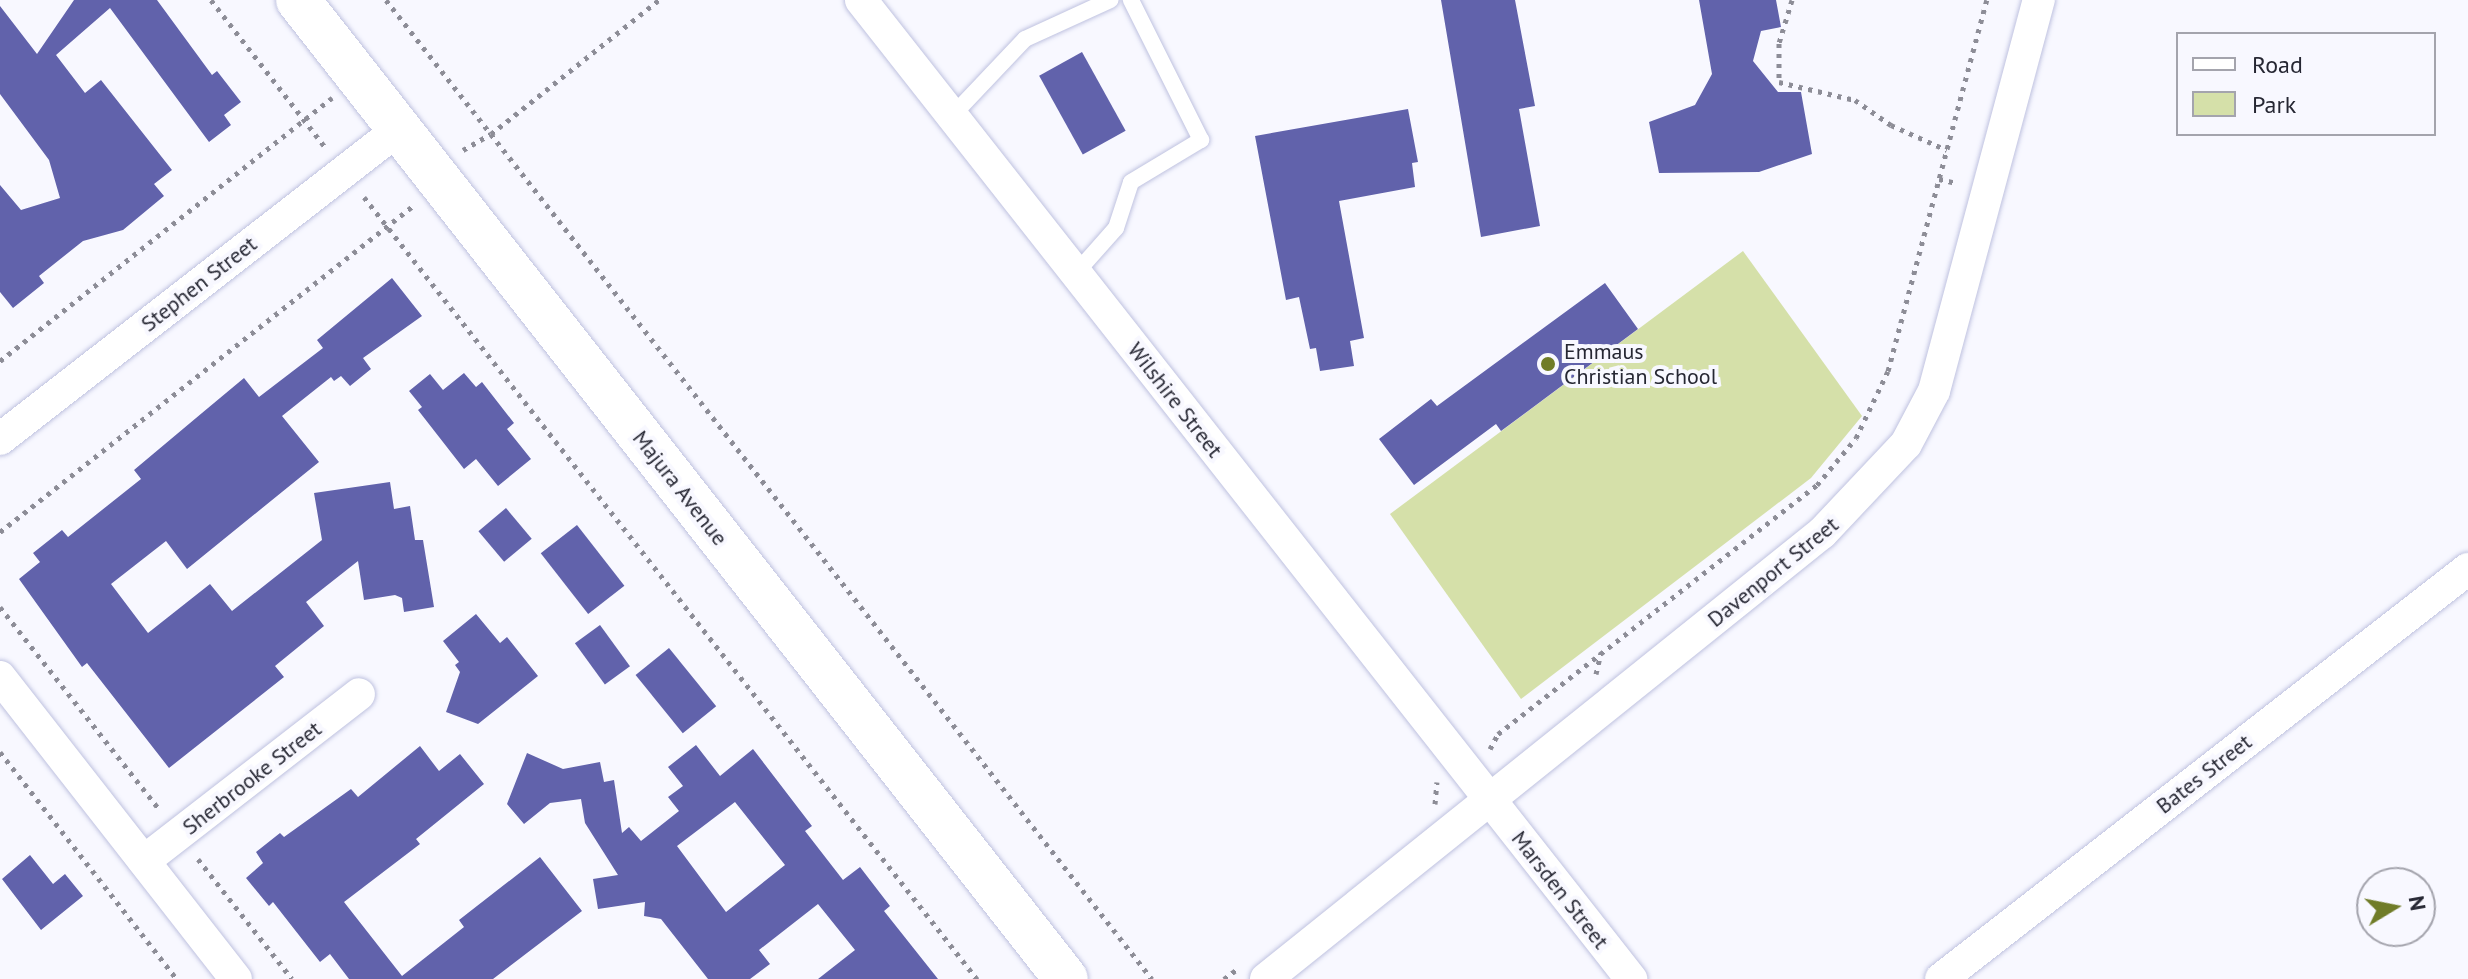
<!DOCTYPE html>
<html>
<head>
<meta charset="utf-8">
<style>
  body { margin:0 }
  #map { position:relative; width:2468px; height:979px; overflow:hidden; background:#f8f8ff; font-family:"PT Sans",sans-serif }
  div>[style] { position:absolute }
  .green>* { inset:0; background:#d5e0a9 }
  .building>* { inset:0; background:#6162ab; transform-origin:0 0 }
  .path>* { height:5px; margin-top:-2.5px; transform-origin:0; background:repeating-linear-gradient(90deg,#8d8d97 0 4px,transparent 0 10px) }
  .roads { filter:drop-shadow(0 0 2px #bfc2e0) drop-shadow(0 0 2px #bfc2e0) }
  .lane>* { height:16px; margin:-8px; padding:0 8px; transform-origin:8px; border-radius:8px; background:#fff }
  .street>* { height:32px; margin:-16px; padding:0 16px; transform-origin:16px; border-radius:16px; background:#fff }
  .secondary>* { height:44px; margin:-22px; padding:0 22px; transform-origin:22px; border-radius:22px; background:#fff }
  .dots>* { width:22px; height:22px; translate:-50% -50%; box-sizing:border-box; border:4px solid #f8f8ff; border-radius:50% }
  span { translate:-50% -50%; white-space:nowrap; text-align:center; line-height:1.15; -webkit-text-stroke:8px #f8f8ff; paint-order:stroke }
  .street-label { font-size:22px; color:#262733 }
  .poi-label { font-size:22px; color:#262733 }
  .left { translate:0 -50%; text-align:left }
  .legend { position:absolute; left:2176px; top:32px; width:260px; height:104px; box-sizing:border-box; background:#f8f8ff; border:2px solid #a4a4ad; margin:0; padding:10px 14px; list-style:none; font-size:24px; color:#262733 }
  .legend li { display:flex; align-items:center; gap:16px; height:40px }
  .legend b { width:40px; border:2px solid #a4a4ad }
  .north { position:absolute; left:2356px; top:867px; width:80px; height:80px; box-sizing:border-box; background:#f8f8ff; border:2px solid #a4a4ad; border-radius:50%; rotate:80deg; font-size:22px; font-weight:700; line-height:32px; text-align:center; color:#262733 }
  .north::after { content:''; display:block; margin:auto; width:28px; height:36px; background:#707c28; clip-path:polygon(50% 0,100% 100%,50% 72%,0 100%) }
</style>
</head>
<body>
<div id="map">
  <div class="green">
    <i style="clip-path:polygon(1743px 251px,1862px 416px,1811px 478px,1521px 699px,1390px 514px)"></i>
  </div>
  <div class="building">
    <i style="clip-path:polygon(74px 0,157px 0,212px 75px,217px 71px,241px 102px,224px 115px,231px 125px,209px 142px,110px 8px,56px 55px,85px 93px,101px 80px,172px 170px,154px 184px,164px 196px,123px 230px,83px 241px,39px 276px,44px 283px,13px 308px,0 292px,0 185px,21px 210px,60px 198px,49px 160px,0 94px,0 6px,37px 54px)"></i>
    <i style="clip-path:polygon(1441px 0,1515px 0,1535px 106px,1519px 109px,1540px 226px,1481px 237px)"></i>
    <i style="clip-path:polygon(1699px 0,1776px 0,1781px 27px,1761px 31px,1753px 61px,1778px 92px,1801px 92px,1812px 154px,1759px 172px,1659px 173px,1649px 122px,1695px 105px,1712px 74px)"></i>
    <i style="left:1082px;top:52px;width:90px;height:49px;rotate:61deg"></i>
    <i style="clip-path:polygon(1408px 109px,1418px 162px,1412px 163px,1415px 187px,1339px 201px,1364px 338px,1350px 341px,1354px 366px,1320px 371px,1316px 348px,1310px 349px,1299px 297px,1286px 300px,1255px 136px)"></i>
    <i style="clip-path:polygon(392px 278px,422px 316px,363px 358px,371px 369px,350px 386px,341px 376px,334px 381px,331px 377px,282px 416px,319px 462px,187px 569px,166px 541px,111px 584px,148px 633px,210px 584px,232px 611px,322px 540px,314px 493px,390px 482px,394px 509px,410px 506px,415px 540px,423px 540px,434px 607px,404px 612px,402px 598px,395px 595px,364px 600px,358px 561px,306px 602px,324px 626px,275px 666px,284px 677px,169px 768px,87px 663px,82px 667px,19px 579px,40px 562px,33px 553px,62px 530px,68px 537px,141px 479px,134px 470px,202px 413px,244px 378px,259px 397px,323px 348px,317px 340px)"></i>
    <i style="clip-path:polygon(1605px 283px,1638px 329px,1501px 431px,1496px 424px,1414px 485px,1379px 439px,1431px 399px,1437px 406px)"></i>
    <i style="clip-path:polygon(464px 373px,476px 387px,482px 382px,514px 423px,507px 429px,531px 459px,498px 486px,476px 459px,464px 469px,418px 410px,422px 407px,409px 391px,430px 374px,443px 390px)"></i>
    <i style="left:506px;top:508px;width:40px;height:36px;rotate:50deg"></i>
    <i style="left:577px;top:525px;width:77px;height:46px;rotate:52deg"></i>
    <i style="clip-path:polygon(476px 614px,500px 643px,507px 637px,538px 676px,478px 724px,446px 712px,460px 672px,455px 665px,459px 662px,443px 641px)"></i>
    <i style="left:600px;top:625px;width:51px;height:31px;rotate:54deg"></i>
    <i style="left:669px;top:648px;width:75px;height:43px;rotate:51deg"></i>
    <i style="clip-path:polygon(evenodd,696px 745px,720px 776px,753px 749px,812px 826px,805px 831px,843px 880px,860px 867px,890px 906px,884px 911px,938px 979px,818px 979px,855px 950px,818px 904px,759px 950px,770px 964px,750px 979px,708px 979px,661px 919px,644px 916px,645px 902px,598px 909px,593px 879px,618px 875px,585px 823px,581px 799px,550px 803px,524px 824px,507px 804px,527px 753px,563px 769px,600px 762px,604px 782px,614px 780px,622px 833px,629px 827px,641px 841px,679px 811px,668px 797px,683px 786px,668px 767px,696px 745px,735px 802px,785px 865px,726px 912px,677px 846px,735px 802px)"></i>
    <i style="clip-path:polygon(420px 746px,439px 771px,460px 754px,484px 784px,416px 839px,420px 844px,344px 902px,402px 976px,464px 927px,459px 920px,540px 857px,582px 911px,493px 979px,349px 979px,330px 954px,320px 962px,273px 902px,269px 906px,246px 878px,263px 863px,256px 852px,280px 833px,284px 837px,351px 789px,358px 797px)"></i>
    <i style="clip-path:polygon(30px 855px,53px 884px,65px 874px,83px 896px,41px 930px,2px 879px)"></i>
  </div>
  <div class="path">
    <i style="left:211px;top:0;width:187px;rotate:52.2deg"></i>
    <i style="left:386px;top:0;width:1243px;rotate:51.96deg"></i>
    <i style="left:1792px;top:0;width:45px;rotate:106.8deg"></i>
    <i style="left:1779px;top:43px;width:39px;rotate:90deg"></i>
    <i style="left:1779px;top:82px;width:78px;rotate:13.3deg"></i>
    <i style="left:1855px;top:100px;width:44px;rotate:34.8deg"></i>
    <i style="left:1891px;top:125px;width:61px;rotate:24.1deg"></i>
    <i style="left:463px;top:150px;width:32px;rotate:-30deg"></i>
    <i style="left:491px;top:134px;width:215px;rotate:-38.6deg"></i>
    <i style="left:1939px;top:179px;width:18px;rotate:13deg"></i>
    <i style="left:364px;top:197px;width:994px;rotate:51.91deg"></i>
    <i style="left:0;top:361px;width:424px;rotate:-38.4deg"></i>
    <i style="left:0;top:532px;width:526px;rotate:-38.29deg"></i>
    <i style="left:0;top:607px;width:258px;rotate:51.8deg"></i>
    <i style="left:1596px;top:674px;width:22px;rotate:-77deg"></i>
    <i style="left:1490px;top:749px;width:17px;rotate:-62deg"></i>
    <i style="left:1498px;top:734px;width:405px;rotate:-38deg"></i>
    <i style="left:1817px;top:485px;width:61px;rotate:-50.3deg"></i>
    <i style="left:1856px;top:438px;width:74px;rotate:-64.5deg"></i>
    <i style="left:1888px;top:371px;width:384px;rotate:-75.1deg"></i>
    <i style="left:0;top:752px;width:288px;rotate:52.1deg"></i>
    <i style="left:1435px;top:804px;width:22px;rotate:-85deg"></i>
    <i style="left:198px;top:859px;width:152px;rotate:51.9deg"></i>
    <i style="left:1224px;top:979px;width:15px;rotate:-37deg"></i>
  </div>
  <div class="roads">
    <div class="lane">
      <i style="left:952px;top:116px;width:106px;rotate:-46.5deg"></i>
      <i style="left:1025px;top:39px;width:94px;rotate:-24.6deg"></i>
      <i style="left:1076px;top:273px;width:60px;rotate:-48.4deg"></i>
      <i style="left:1116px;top:228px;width:48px;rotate:-71.9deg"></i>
      <i style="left:1131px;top:182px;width:82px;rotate:-31deg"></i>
      <i style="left:1201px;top:140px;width:157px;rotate:-116.6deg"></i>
    </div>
    <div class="street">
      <i style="left:861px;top:0;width:1246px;rotate:51.81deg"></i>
      <i style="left:0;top:439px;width:505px;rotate:-37.85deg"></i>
      <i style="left:0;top:677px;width:383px;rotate:52deg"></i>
      <i style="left:144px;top:861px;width:272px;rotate:-37.8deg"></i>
      <i style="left:1266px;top:979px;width:713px;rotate:-38.74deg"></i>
      <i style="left:1822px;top:533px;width:122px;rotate:-46.7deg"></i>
      <i style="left:1906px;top:444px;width:60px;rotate:-62.2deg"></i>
      <i style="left:1934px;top:391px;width:405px;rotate:-75deg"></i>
      <i style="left:1941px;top:979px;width:668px;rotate:-37.88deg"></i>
    </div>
    <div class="secondary">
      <i style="left:298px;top:0;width:1244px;rotate:51.89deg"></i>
    </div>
  </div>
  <div class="dots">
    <i style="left:1548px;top:364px;background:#707c28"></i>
  </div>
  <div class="street-label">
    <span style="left:199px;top:284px;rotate:-38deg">Stephen Street</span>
    <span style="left:1175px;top:400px;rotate:52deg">Wilshire Street</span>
    <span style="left:680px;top:488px;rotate:52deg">Majura Avenue</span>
    <span style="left:1773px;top:572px;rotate:-39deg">Davenport Street</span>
    <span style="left:2204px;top:774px;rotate:-38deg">Bates Street</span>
    <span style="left:252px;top:778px;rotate:-38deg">Sherbrooke Street</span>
    <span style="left:1560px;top:890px;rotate:52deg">Marsden Street</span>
  </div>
  <div class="poi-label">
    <span class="left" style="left:1564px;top:364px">Emmaus<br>Christian School</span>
  </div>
  <ul class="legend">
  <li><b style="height:10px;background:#fff"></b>Road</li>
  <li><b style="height:22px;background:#d5e0a9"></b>Park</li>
  </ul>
  <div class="north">N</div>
</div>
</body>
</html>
